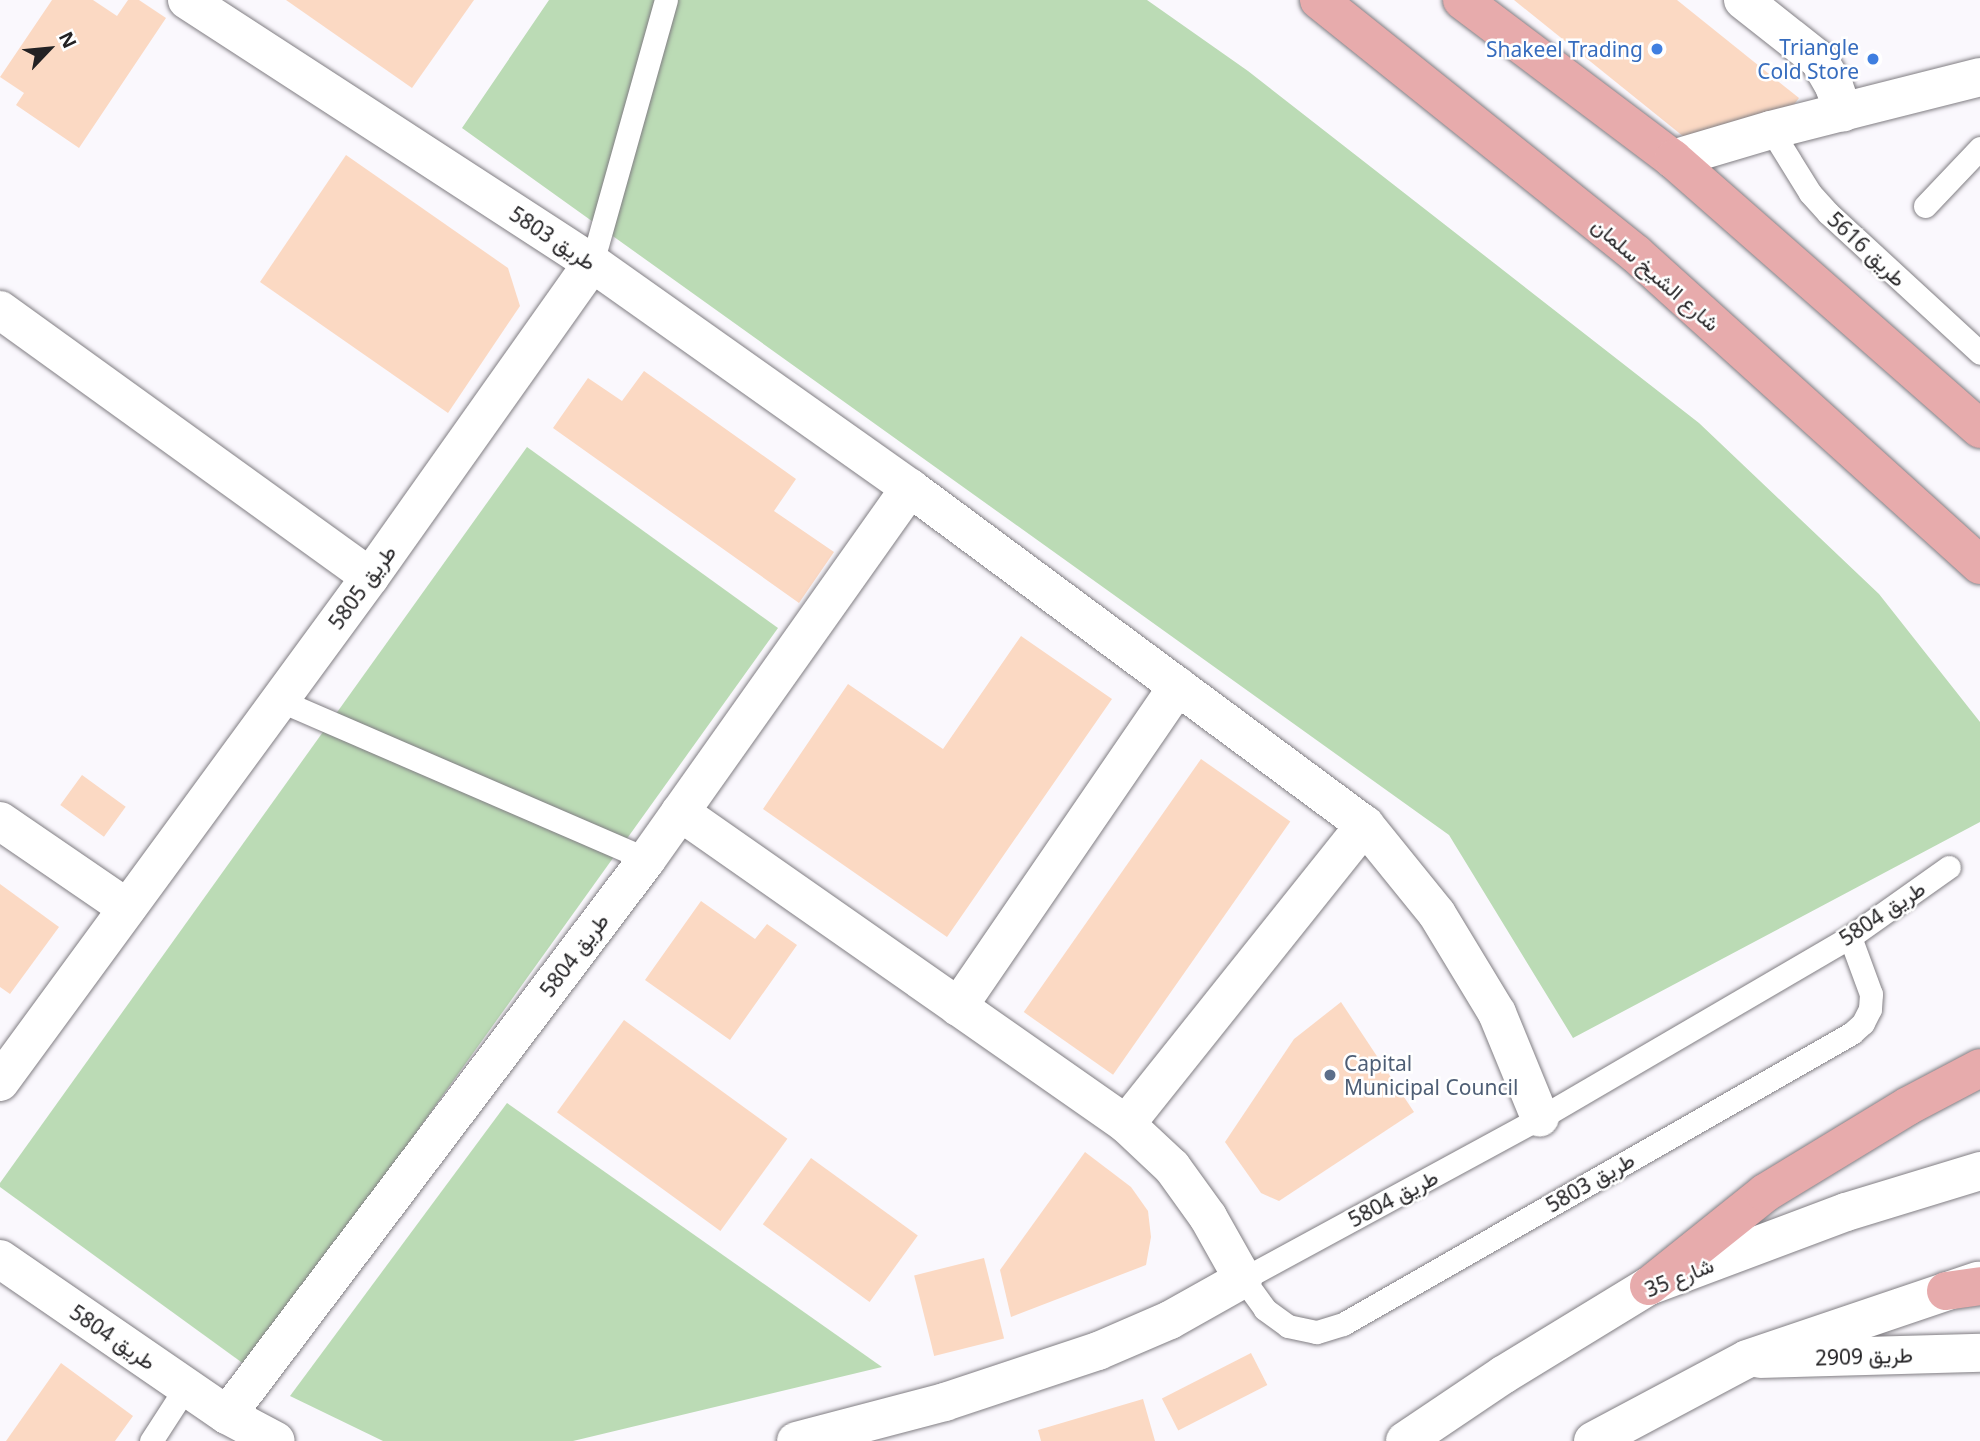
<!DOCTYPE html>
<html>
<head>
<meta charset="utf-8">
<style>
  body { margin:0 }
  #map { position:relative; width:1980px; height:1441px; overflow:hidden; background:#faf8fd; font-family:"Noto Sans",Vazirmatn,sans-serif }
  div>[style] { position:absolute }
  .green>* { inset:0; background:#bbdbb5 }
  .building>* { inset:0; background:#fbd9c3; transform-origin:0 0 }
  .roads { filter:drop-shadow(0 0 2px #817e83) drop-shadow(0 0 2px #817e83) }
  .lane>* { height:23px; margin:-11.5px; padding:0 11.5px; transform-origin:11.5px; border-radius:11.5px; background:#fff }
  .street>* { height:38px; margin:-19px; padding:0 19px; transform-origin:19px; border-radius:19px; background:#fff }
  .secondary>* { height:38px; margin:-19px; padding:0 19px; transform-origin:19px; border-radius:19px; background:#fff }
  .primary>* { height:38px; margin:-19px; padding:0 19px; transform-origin:19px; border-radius:19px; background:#e7abac }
  .dots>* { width:19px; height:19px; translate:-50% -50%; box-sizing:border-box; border:4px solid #fff; border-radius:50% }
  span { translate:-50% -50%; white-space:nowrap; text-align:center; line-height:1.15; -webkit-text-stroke:5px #fff; paint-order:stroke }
  .shop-label { font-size:21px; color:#366cbe }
  .right { translate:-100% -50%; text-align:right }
  .street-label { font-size:21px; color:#232224 }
  .service-label { font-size:21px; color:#4e5e75 }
  .left { translate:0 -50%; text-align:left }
  .north { position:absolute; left:14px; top:14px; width:70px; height:70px; -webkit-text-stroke:5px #fff; paint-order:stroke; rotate:64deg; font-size:19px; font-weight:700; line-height:28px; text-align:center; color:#232224 }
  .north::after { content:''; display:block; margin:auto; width:24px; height:32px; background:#232224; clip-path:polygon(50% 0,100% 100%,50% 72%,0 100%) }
</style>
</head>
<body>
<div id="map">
  <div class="green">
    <i style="clip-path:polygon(549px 0,1147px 0,1248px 71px,1699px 423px,1879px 594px,1980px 722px,1980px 822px,1573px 1038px,1449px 835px,462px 128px)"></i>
    <i style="clip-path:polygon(527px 447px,778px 628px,248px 1367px,0 1187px,0 1183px)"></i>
    <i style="clip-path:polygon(507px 1103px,882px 1367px,573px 1441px,383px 1441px,290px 1396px)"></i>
  </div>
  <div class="building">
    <i style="clip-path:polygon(52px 0,93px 0,117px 16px,128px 0,139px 0,166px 18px,79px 148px,16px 105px,24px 93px,0 77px)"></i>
    <i style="clip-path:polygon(286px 0,474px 0,412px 88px)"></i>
    <i style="clip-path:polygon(1514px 0,1677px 0,1799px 98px,1778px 125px,1689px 141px)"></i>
    <i style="clip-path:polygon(346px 155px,508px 268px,520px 306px,448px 413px,260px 282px)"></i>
    <i style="clip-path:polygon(644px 371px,796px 479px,774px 511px,834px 552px,799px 603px,553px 428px,588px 378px,622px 401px)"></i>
    <i style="clip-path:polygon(1021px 636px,1112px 699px,947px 937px,763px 809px,848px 684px,943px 749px)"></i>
    <i style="left:1201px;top:759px;width:109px;height:309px;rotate:35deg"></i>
    <i style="left:82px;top:775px;width:54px;height:37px;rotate:36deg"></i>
    <i style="clip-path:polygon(0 884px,59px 927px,10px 994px,0 987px)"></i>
    <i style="clip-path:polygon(701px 901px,755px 939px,767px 924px,797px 945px,730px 1040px,645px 980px)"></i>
    <i style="clip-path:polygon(1341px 1002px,1414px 1112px,1279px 1201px,1261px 1193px,1225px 1142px,1294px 1039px)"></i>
    <i style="left:624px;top:1020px;width:202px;height:114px;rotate:36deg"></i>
    <i style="clip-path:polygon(1085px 1152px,1131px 1187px,1148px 1211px,1151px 1237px,1146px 1265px,1011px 1317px,1000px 1270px)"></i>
    <i style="left:811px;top:1158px;width:132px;height:82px;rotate:36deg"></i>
    <i style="left:984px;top:1258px;width:83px;height:72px;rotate:76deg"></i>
    <i style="left:1251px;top:1353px;width:36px;height:100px;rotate:63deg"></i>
    <i style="clip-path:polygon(61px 1363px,133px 1416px,115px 1441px,6px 1441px)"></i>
    <i style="clip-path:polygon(1143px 1399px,1155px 1441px,1041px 1441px,1038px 1430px)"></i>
  </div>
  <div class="roads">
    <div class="lane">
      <i style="left:1771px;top:130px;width:74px;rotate:58.2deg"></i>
      <i style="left:1810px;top:193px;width:27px;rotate:48deg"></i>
      <i style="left:1828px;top:213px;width:207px;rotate:42.6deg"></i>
      <i style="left:1925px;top:206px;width:80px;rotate:-46.5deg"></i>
      <i style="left:592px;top:263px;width:273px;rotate:-74.3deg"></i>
      <i style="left:279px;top:700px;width:401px;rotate:23.4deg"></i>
      <i style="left:1850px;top:937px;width:61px;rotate:69.8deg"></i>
      <i style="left:1871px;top:994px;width:15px;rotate:94deg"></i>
      <i style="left:1870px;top:1009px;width:16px;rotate:117deg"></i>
      <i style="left:1863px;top:1023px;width:15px;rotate:138deg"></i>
      <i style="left:1852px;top:1033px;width:586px;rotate:150.24deg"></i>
      <i style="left:1343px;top:1324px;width:28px;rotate:163deg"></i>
      <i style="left:1316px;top:1332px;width:29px;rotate:-168deg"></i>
      <i style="left:1288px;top:1326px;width:29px;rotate:-144deg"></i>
      <i style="left:1265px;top:1309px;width:37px;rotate:-126deg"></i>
      <i style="left:1243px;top:1279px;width:338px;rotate:-28.5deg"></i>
      <i style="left:1540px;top:1118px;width:359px;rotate:-30.3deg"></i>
      <i style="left:1850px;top:937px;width:121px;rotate:-35.3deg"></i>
      <i style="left:151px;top:1441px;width:64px;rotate:-57.1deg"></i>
    </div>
    <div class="street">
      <i style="left:187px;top:0;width:483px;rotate:33deg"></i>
      <i style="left:592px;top:263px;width:390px;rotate:35.3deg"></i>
      <i style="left:910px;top:488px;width:566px;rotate:36.53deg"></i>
      <i style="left:1365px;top:825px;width:114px;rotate:51deg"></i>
      <i style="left:1437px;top:914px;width:116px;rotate:58.8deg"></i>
      <i style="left:1497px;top:1013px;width:113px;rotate:67.7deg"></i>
      <i style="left:1743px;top:0;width:97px;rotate:38.3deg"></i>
      <i style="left:1819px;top:60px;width:30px;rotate:60deg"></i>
      <i style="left:1834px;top:86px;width:28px;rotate:71deg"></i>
      <i style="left:1673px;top:159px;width:102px;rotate:-16.5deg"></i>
      <i style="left:1771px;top:130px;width:216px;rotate:-14.2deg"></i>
      <i style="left:0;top:310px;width:456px;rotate:35.8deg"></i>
      <i style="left:680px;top:812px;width:544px;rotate:34.97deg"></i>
      <i style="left:1126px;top:1124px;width:63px;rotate:43.1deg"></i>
      <i style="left:1172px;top:1167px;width:62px;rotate:54.2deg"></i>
      <i style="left:1208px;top:1217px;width:71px;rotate:60.6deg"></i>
      <i style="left:1243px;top:1279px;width:84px;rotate:150.7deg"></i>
      <i style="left:1170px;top:1320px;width:78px;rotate:156.7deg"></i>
      <i style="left:1098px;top:1351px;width:161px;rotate:161.6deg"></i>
      <i style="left:945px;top:1402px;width:154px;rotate:165.3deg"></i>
      <i style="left:0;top:821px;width:154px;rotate:34.4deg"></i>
      <i style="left:958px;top:1007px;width:389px;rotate:-55.6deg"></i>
      <i style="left:0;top:1082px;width:626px;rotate:-53.77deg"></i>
      <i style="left:370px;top:577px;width:385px;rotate:-54.7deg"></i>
      <i style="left:1126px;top:1124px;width:383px;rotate:-51.4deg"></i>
      <i style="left:0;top:1259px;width:275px;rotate:34.5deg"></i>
      <i style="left:227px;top:1415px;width:55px;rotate:28deg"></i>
      <i style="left:1760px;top:1359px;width:220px;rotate:-1.6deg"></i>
      <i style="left:227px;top:1415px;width:697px;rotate:-52.93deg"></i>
      <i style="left:647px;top:859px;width:455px;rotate:-54.7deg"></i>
    </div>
    <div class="secondary">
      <i style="left:1405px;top:1441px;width:118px;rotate:-34deg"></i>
      <i style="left:1503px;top:1375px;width:171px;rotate:-31.4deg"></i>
      <i style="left:1649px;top:1286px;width:210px;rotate:-20.6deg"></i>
      <i style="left:1846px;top:1212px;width:140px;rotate:-17deg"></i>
      <i style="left:1593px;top:1441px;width:174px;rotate:-28deg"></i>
      <i style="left:1747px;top:1359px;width:244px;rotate:-18.7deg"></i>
    </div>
    <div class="primary">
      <i style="left:1319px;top:0;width:406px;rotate:38.7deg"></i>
      <i style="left:1636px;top:254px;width:464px;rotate:42.1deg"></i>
      <i style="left:1462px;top:0;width:264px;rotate:37deg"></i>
      <i style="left:1673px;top:159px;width:409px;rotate:41.3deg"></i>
      <i style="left:1649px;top:1286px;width:149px;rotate:-38.7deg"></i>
      <i style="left:1765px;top:1193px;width:167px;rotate:-31.3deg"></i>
      <i style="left:1908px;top:1106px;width:81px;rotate:-27.8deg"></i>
      <i style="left:1946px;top:1291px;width:34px;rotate:-8deg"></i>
    </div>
  </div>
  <div class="dots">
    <i style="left:1657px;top:49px;background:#3f7fe0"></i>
    <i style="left:1873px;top:59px;background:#3f7fe0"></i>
    <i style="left:1330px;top:1075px;background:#5c6f8a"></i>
  </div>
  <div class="shop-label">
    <span class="right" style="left:1859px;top:59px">Triangle<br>Cold Store</span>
    <span class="right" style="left:1643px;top:49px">Shakeel Trading</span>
  </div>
  <div class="street-label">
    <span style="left:553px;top:238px;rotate:33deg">طريق 5803</span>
    <span style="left:1867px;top:249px;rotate:43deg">طريق 5616</span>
    <span style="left:1656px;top:274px;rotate:41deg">شارع الشيخ سلمان</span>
    <span style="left:362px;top:587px;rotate:-54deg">طريق 5805</span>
    <span style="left:1882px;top:913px;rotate:-34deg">طريق 5804</span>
    <span style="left:574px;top:955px;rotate:-53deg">طريق 5804</span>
    <span style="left:1590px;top:1182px;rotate:-30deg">طريق 5803</span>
    <span style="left:1393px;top:1198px;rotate:-28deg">طريق 5804</span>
    <span style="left:1679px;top:1277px;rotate:-22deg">شارع 35</span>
    <span style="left:113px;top:1337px;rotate:34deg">طريق 5804</span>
    <span style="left:1864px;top:1356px;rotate:-2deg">طريق 2909</span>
  </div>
  <div class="service-label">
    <span class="left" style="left:1344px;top:1075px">Capital<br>Municipal Council</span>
  </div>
  <div class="north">N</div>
</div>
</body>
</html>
